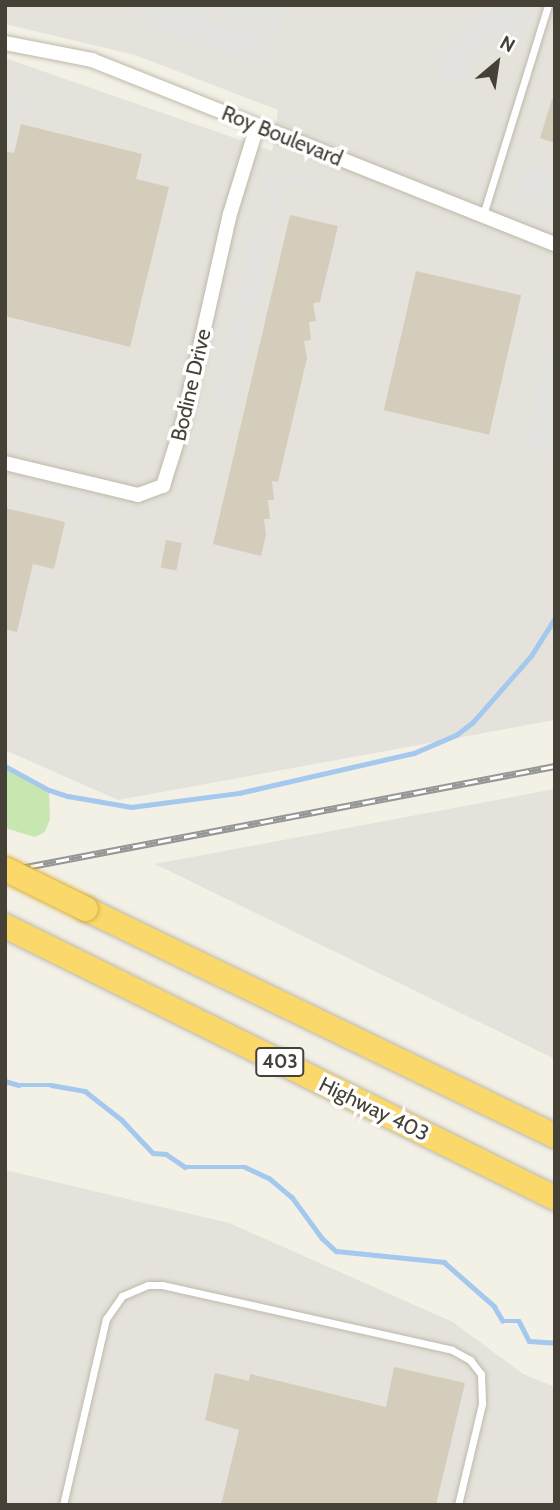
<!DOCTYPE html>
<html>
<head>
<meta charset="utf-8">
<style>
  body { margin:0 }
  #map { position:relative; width:560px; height:1510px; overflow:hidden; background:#f3f0e6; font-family:Cabin,sans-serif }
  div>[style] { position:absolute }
  .industrial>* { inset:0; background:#e5e2db }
  .green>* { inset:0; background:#c8e6b0 }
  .parking>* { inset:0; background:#e4e2de; transform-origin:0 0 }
  .stream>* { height:4.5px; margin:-2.25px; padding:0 2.25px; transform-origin:2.25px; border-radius:2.25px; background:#a4c8ee }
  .building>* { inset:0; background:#d4cdbc; transform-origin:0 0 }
  .roads { filter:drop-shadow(0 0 2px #beb9a9) drop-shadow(0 0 2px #beb9a9) }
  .lane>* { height:7px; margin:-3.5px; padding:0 3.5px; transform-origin:3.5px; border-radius:3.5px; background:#fff }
  .street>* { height:14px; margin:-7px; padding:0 7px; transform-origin:7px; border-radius:7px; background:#fff }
  .highway>* { height:24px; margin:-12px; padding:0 12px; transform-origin:12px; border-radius:12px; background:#fad96a }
  .rail>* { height:7px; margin-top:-3.5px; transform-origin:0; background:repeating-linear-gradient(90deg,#fff 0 13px,#969696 0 26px); box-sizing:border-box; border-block:2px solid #969696 }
  .bridges { filter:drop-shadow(0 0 2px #d9af3a) drop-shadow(0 0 2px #d9af3a) }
  .highway-bridge>* { height:24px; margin:-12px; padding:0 12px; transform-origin:12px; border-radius:12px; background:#fad96a }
  span { translate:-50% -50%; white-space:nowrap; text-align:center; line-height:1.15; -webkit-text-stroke:7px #fff; paint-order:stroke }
  .shield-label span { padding:2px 5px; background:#fff; border:2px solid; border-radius:5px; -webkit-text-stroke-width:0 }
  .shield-label { font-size:19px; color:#454136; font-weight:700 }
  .street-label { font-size:21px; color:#454136 }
  .frame { position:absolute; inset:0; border:7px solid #454136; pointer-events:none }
  .north { position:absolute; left:462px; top:28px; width:70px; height:70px; -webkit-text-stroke:5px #fff; paint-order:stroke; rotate:29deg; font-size:19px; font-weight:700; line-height:28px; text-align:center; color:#454136 }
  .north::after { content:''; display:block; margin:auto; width:24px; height:32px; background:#454136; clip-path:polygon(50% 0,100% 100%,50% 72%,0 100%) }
</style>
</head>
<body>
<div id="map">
  <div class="industrial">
    <i style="clip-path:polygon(5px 5px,555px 5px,555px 720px,118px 800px,5px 750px,5px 58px,272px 151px,278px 110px,135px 55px,5px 24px)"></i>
    <i style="clip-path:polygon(555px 789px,555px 1059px,155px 864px)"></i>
    <i style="clip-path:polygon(5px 1170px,229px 1223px,453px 1322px,523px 1374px,555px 1387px,555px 1505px,5px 1505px)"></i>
  </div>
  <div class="green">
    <i style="clip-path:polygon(5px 768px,49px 792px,50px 819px,45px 832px,35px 837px,5px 828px)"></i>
  </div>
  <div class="parking">
    <i style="clip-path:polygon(138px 5px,209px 5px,206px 18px,266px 37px,259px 64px,144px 28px)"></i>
    <i style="clip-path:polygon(216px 5px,286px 5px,279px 32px,214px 13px)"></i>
    <i style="clip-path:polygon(492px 5px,532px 5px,529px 10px,535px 19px,502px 52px,493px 41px,465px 66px,473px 76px,461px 89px,453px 80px,447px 85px,437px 74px,442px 69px,434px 61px)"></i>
    <i style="clip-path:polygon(5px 85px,24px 89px,11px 147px,5px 145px)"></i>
    <i style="clip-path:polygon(526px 165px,555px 174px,555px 213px,515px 201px)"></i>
    <i style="clip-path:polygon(281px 168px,323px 178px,321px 190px,285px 182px,232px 410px,214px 406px,255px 226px,266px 229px,273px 197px,262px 194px,267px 175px,278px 177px)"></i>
    <i style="clip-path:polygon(555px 320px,555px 455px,525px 448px)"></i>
    <i style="left:63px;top:488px;width:41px;height:16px;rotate:14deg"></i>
  </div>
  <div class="stream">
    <i style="left:5px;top:766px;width:50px;rotate:28.6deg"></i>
    <i style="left:49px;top:790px;width:20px;rotate:18deg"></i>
    <i style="left:68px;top:796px;width:64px;rotate:9.9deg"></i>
    <i style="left:131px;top:807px;width:109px;rotate:-7.4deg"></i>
    <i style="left:239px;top:793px;width:180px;rotate:-12.9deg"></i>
    <i style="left:414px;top:753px;width:46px;rotate:-23.2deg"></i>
    <i style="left:456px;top:735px;width:21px;rotate:-37deg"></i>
    <i style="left:473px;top:722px;width:88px;rotate:-48.7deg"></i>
    <i style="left:531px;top:656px;width:45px;rotate:-57.7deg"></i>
    <i style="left:5px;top:1081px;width:14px;rotate:17deg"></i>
    <i style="left:18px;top:1085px;width:33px"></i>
    <i style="left:51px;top:1085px;width:35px;rotate:10deg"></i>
    <i style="left:85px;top:1091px;width:47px;rotate:38.1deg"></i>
    <i style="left:122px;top:1120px;width:45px;rotate:46.8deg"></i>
    <i style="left:153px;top:1153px;width:13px;rotate:4deg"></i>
    <i style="left:166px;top:1154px;width:23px;rotate:34deg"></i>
    <i style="left:185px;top:1167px;width:60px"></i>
    <i style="left:245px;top:1167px;width:26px;rotate:25deg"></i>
    <i style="left:269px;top:1178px;width:30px;rotate:40deg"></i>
    <i style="left:292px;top:1197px;width:51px;rotate:53.8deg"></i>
    <i style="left:322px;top:1238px;width:19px;rotate:43deg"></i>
    <i style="left:336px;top:1251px;width:109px;rotate:5.8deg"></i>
    <i style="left:444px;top:1262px;width:67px;rotate:41.3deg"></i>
    <i style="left:494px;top:1306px;width:17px;rotate:59deg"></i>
    <i style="left:503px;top:1321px;width:16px"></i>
    <i style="left:519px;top:1321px;width:22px;rotate:63deg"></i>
    <i style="left:529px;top:1341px;width:26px;rotate:4deg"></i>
  </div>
  <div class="building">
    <i style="clip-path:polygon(552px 99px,555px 99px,555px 143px,540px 138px)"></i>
    <i style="clip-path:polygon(21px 124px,142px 154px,136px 179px,169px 187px,130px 347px,5px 316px,5px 151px,14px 153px)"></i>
    <i style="clip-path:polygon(290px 215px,338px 226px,320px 302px,313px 303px,316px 321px,309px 322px,311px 340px,304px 341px,307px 358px,278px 482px,272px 481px,274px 500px,268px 500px,270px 519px,264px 519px,266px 535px,261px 556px,213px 544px)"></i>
    <i style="left:416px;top:271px;width:108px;height:143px;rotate:13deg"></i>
    <i style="clip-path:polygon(5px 508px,65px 522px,54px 569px,33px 564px,17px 632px,5px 629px)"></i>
    <i style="left:166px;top:540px;width:16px;height:28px;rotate:11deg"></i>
    <i style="clip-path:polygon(394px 1367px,465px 1383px,436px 1505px,221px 1505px,239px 1430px,205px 1420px,215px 1373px,249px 1381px,250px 1374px,386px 1407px)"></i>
  </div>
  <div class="roads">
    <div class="lane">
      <i style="left:483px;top:215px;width:220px;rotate:-72.8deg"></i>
      <i style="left:63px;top:1505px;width:191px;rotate:-77deg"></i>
      <i style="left:106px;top:1319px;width:28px;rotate:-55deg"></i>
      <i style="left:122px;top:1296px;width:28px;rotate:-23deg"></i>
      <i style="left:148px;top:1285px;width:14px"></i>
      <i style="left:162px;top:1285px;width:297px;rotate:12.6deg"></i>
      <i style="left:452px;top:1350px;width:21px;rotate:29deg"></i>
      <i style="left:470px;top:1360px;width:18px;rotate:52deg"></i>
      <i style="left:481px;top:1374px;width:30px;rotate:88deg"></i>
      <i style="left:482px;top:1404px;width:104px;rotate:103.4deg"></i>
    </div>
    <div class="street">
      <i style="left:5px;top:43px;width:89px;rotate:11.1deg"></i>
      <i style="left:92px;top:60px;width:498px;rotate:21.7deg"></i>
      <i style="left:5px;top:463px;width:137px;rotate:13.5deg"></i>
      <i style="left:138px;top:495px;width:27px;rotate:-20deg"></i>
      <i style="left:163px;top:486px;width:67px;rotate:-72.6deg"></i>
      <i style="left:183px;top:422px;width:213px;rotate:-77.3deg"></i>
      <i style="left:230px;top:214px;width:92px;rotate:-72.9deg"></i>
    </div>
    <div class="highway">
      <i style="left:86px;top:909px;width:521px;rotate:25.83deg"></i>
      <i style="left:5px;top:926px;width:614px;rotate:26.31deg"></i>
    </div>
  </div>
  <div class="rail">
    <i style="left:5px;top:871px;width:560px;rotate:-10.81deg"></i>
  </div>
  <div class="bridges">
    <div class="highway-bridge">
      <i style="left:5px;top:869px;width:90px;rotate:26.3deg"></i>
    </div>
  </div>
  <div class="shield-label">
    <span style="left:280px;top:1062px">403</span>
  </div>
  <div class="street-label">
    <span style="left:282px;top:136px;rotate:22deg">Roy Boulevard</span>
    <span style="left:191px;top:385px;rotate:-77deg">Bodine Drive</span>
    <span style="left:374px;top:1109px;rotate:26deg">Highway 403</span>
  </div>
  <div class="frame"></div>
  <div class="north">N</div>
</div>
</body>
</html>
